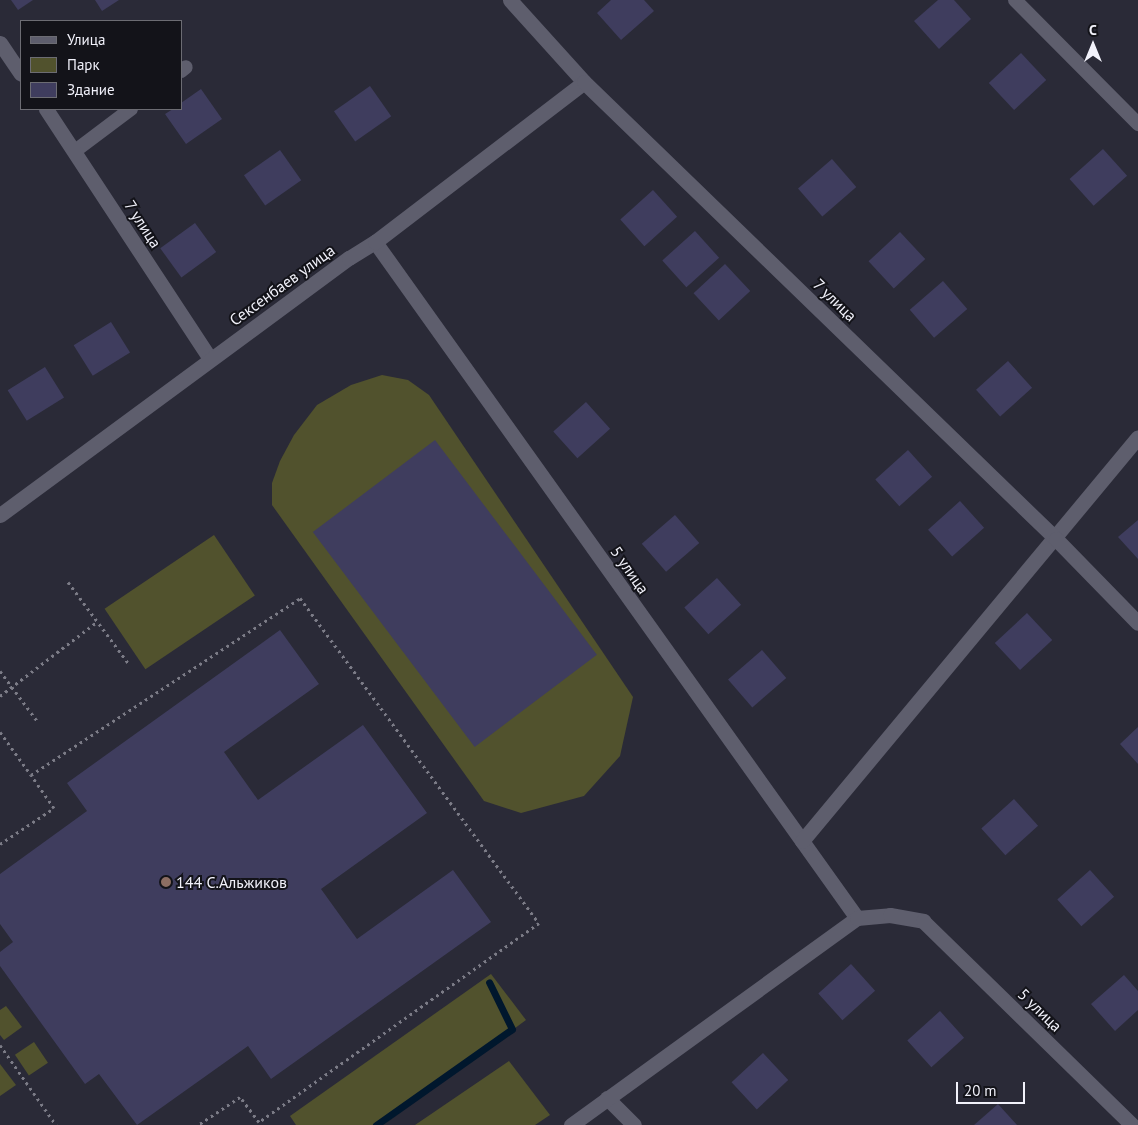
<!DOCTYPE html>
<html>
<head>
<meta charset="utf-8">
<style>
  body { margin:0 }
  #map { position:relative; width:1138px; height:1125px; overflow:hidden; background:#2a2a37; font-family:"PT Sans",sans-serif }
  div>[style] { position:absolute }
  .green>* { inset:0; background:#51522d; transform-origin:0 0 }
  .stream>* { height:7px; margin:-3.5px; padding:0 3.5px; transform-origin:3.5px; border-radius:3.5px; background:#00172d }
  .building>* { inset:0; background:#3f3d5e; transform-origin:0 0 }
  .path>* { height:3px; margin-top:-1.5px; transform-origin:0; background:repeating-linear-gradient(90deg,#7c7c87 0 2.5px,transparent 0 6.5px) }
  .lane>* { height:14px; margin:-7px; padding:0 7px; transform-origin:7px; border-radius:7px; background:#5e5e6d }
  .street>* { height:15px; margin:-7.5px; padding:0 7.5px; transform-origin:7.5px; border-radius:7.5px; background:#5e5e6d }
  .secondary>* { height:15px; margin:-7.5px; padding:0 7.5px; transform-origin:7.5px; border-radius:7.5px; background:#5e5e6d }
  .dots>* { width:14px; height:14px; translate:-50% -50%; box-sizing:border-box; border:2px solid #131319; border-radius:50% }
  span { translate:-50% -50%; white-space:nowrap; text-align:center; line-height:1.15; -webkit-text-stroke:4px #131319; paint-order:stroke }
  .street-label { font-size:16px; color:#f1f1fa }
  .poi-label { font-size:16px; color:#f1f1fa }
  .left { translate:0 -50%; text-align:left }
  .legend { position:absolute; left:20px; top:20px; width:162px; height:90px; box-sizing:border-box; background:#131319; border:1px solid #6c6c73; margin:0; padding:6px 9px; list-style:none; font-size:15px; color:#f1f1fa }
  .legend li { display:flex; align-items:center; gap:10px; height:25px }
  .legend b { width:25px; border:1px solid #6c6c73 }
  .north { position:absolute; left:1068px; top:20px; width:50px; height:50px; -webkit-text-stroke:4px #131319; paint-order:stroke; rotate:0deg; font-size:14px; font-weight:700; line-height:20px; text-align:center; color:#f1f1fa }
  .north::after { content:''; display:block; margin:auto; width:18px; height:22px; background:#f1f1fa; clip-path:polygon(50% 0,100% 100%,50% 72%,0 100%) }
  .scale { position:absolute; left:956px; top:1082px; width:69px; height:22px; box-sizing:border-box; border:2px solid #f1f1fa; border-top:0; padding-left:6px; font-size:15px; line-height:18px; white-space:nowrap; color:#f1f1fa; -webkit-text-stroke:4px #131319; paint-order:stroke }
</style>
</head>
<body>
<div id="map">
  <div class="green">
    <i style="clip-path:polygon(382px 375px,408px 380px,429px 395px,633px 697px,620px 756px,584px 796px,521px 813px,484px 801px,272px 505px,272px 483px,280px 461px,294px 435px,317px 405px,351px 385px)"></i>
    <i style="left:214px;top:535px;width:73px;height:132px;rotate:56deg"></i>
    <i style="clip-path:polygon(491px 974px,526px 1020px,383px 1125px,296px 1125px,290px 1116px)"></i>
    <i style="clip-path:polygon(6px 1006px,22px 1027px,4px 1040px,0 1035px,0 1010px)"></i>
    <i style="left:34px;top:1042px;width:25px;height:23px;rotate:56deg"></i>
    <i style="clip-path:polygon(509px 1061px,550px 1115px,535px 1125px,415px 1125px)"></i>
    <i style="clip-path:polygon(0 1064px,16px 1085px,0 1096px)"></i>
  </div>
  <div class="stream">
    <i style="left:376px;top:1125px;width:166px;rotate:-35.2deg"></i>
    <i style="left:512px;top:1029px;width:52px;rotate:-116.1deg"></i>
  </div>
  <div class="building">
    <i style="clip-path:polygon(11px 0,33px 0,18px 10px)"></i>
    <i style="clip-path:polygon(95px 0,119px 0,102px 11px)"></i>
    <i style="clip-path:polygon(611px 0,644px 0,654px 11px,621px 40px,597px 13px)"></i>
    <i style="clip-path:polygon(938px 0,954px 0,971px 19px,939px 49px,914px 21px)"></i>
    <i style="left:1021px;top:53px;width:37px;height:44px;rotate:47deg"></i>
    <i style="left:370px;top:86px;width:37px;height:44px;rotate:55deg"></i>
    <i style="clip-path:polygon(201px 89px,222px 119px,186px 144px,165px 114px,173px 109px,181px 109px,181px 103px)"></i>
    <i style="left:1103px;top:149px;width:36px;height:45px;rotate:48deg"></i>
    <i style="left:280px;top:150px;width:37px;height:44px;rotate:55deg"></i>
    <i style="left:832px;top:159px;width:37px;height:45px;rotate:49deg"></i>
    <i style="left:653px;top:190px;width:36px;height:44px;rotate:48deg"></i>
    <i style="left:195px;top:223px;width:36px;height:43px;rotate:54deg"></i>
    <i style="left:695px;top:231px;width:36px;height:44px;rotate:48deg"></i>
    <i style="left:900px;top:232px;width:37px;height:43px;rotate:47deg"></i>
    <i style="left:725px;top:264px;width:37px;height:43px;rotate:47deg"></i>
    <i style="left:943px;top:281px;width:37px;height:44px;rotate:49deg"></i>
    <i style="left:111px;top:322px;width:36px;height:44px;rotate:58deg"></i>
    <i style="left:1008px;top:361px;width:36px;height:43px;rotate:48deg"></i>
    <i style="left:45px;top:367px;width:36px;height:44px;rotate:58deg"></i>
    <i style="left:586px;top:402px;width:36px;height:44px;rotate:48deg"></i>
    <i style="left:435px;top:440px;width:269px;height:153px;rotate:53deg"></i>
    <i style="left:908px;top:450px;width:36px;height:44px;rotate:48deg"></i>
    <i style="left:960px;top:501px;width:36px;height:43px;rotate:48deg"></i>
    <i style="left:675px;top:515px;width:37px;height:44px;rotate:49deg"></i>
    <i style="clip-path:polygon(1138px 520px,1138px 559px,1118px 537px)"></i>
    <i style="left:717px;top:578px;width:36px;height:44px;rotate:48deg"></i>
    <i style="left:1027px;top:613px;width:37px;height:44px;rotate:47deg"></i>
    <i style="clip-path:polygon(280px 630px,319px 684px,224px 752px,258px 800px,363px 725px,427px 813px,321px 889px,357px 939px,453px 870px,491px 922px,271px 1079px,248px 1046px,137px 1125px,99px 1074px,85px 1084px,0 966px,0 952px,13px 942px,0 924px,0 874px,87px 811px,67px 783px)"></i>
    <i style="left:762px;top:650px;width:37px;height:45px;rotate:49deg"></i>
    <i style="clip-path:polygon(1138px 727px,1138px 764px,1120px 744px)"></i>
    <i style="left:1014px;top:799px;width:36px;height:44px;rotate:48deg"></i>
    <i style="left:1090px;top:870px;width:36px;height:44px;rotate:48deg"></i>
    <i style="left:851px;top:964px;width:36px;height:44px;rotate:48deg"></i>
    <i style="clip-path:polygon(1124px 975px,1138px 991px,1138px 1010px,1115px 1031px,1091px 1004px)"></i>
    <i style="left:940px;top:1011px;width:36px;height:44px;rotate:48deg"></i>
    <i style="left:763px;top:1053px;width:37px;height:43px;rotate:47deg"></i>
    <i style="clip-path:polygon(998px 1104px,1017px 1125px,974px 1125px)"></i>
  </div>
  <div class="path">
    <i style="left:68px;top:582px;width:102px;rotate:53.4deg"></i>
    <i style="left:0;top:671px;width:64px;rotate:53.3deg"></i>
    <i style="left:0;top:696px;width:123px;rotate:-37.4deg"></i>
    <i style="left:0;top:732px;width:53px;rotate:54.2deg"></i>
    <i style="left:0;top:844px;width:65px;rotate:-33.7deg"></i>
    <i style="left:54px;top:808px;width:40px;rotate:-124.9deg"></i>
    <i style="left:31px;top:775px;width:322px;rotate:-33.3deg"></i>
    <i style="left:300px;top:598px;width:403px;rotate:53.7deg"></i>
    <i style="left:539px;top:923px;width:344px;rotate:144.6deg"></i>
    <i style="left:259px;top:1122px;width:31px;rotate:-127deg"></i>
    <i style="left:240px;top:1097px;width:50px;rotate:146.3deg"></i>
    <i style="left:0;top:1045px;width:98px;rotate:55deg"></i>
  </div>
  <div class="lane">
    <i style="left:1015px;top:0;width:175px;rotate:45.2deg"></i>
    <i style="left:181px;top:71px;width:6px;rotate:-39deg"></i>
    <i style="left:75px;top:151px;width:70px;rotate:-36.9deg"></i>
  </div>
  <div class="street">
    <i style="left:510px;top:0;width:110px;rotate:47.9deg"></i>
    <i style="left:0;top:43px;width:37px;rotate:56deg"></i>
    <i style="left:46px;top:109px;width:299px;rotate:56.7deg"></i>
    <i style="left:375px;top:242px;width:830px;rotate:54.51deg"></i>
    <i style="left:802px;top:841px;width:525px;rotate:-50.25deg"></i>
    <i style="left:607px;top:1098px;width:38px;rotate:45deg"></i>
    <i style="left:571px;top:1125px;width:353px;rotate:-35.9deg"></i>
    <i style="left:857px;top:918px;width:33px;rotate:-5deg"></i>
    <i style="left:890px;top:915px;width:34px;rotate:10deg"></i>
    <i style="left:923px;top:921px;width:292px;rotate:44.3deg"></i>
  </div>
  <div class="secondary">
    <i style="left:0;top:515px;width:433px;rotate:-36.4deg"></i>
    <i style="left:349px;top:258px;width:31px;rotate:-32deg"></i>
    <i style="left:375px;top:242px;width:263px;rotate:-37.4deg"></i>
    <i style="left:584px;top:82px;width:657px;rotate:44.07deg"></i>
    <i style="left:1056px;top:539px;width:117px;rotate:45.7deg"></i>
  </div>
  <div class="dots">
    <i style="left:166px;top:882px;background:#8d6e63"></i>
  </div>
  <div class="street-label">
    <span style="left:143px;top:224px;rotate:57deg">7 улица</span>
    <span style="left:282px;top:285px;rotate:-36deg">Сексенбаев улица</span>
    <span style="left:835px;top:300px;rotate:44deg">7 улица</span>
    <span style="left:630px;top:570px;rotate:55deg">5 улица</span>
    <span style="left:1040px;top:1010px;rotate:44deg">5 улица</span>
  </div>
  <div class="poi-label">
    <span class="left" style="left:176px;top:882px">144 С.Альжиков</span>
  </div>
  <ul class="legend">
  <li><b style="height:6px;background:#5e5e6d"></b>Улица</li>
  <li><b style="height:14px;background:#51522d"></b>Парк</li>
  <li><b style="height:14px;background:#3f3d5e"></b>Здание</li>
  </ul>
  <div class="north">С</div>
  <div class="scale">20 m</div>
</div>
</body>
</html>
